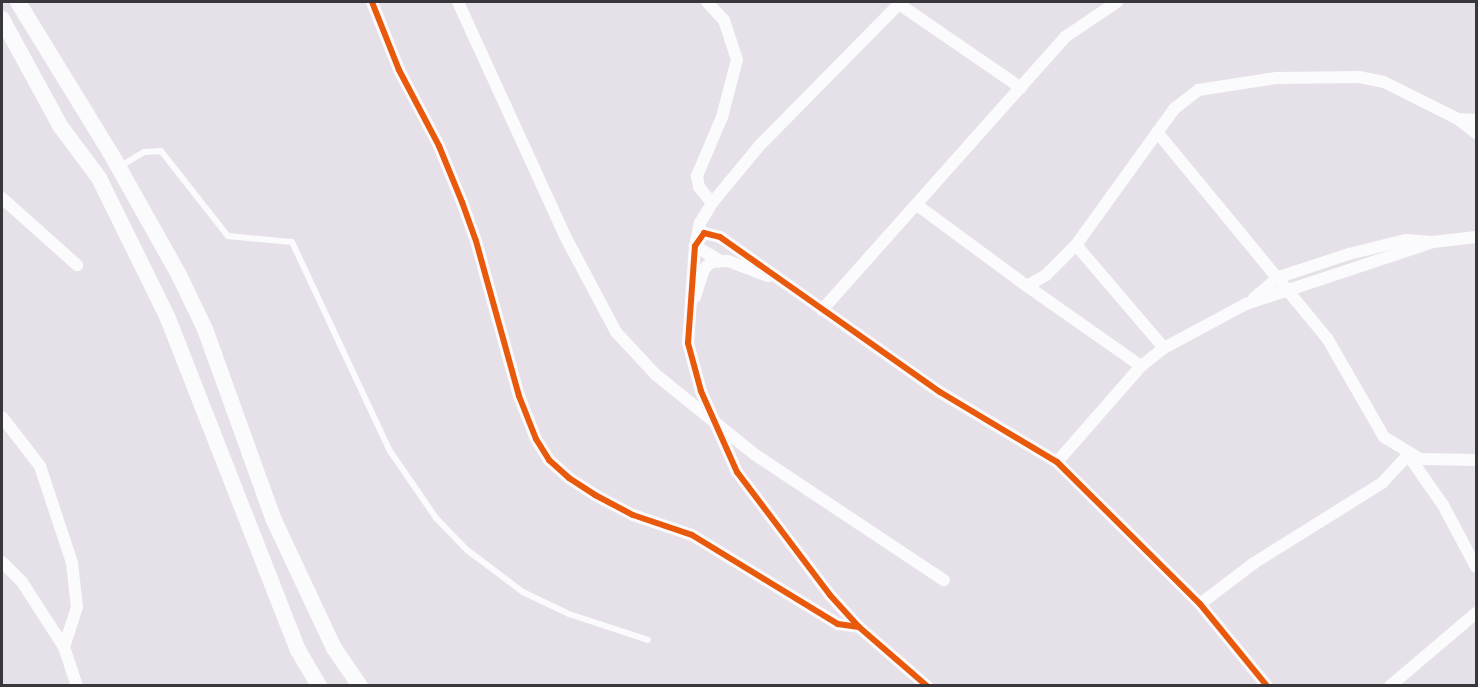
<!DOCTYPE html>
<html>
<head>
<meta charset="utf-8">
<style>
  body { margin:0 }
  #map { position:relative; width:1478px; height:687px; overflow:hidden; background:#e6e1e8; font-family:Helvetica,sans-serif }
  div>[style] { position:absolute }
  .lane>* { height:6px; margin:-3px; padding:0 3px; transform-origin:3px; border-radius:3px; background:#fbfafc }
  .street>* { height:12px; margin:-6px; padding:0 6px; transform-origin:6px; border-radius:6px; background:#fbfafc }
  .secondary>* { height:16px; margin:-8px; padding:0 8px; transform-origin:8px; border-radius:8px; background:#fbfafc }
  .cycleway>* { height:6px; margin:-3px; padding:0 3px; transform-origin:3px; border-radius:3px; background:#e8590c }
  span { translate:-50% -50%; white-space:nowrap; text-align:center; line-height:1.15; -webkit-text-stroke:6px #fff; paint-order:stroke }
  .frame { position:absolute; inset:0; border:3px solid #3a373c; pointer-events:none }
</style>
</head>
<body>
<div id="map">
  <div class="lane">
    <i style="left:119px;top:167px;width:29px;rotate:-31deg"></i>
    <i style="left:144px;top:152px;width:17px;rotate:-3deg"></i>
    <i style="left:161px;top:151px;width:108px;rotate:51.8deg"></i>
    <i style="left:228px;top:236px;width:64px;rotate:5.4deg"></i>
    <i style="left:292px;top:242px;width:231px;rotate:64.9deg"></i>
    <i style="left:390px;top:451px;width:81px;rotate:55.5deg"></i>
    <i style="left:436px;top:518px;width:45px;rotate:45.9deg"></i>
    <i style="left:467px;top:550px;width:70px;rotate:36.9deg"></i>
    <i style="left:523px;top:592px;width:51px;rotate:25.6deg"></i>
    <i style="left:569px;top:614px;width:83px;rotate:18.2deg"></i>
  </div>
  <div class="street">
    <i style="left:372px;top:2px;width:73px;rotate:68.3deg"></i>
    <i style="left:399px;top:70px;width:86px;rotate:62.2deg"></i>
    <i style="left:439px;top:146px;width:61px;rotate:67.7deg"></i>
    <i style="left:462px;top:202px;width:41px;rotate:70.3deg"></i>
    <i style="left:476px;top:241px;width:161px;rotate:74.5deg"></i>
    <i style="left:519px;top:396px;width:46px;rotate:68.4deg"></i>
    <i style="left:536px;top:439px;width:25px;rotate:58deg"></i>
    <i style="left:549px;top:460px;width:27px;rotate:42deg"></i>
    <i style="left:569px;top:478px;width:31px;rotate:33deg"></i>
    <i style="left:595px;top:495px;width:43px;rotate:27.8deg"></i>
    <i style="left:633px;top:515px;width:62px;rotate:18.7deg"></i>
    <i style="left:692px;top:535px;width:171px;rotate:31.4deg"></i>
    <i style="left:838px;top:624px;width:21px;rotate:8deg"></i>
    <i style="left:458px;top:2px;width:257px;rotate:65.4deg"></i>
    <i style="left:565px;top:236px;width:109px;rotate:62deg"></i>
    <i style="left:616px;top:332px;width:57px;rotate:47.1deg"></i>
    <i style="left:655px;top:374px;width:127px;rotate:38.9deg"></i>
    <i style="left:754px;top:454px;width:228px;rotate:33.6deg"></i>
    <i style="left:707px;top:2px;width:25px;rotate:47deg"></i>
    <i style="left:724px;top:20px;width:42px;rotate:72deg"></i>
    <i style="left:737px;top:60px;width:59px;rotate:104.7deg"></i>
    <i style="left:722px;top:117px;width:64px;rotate:113deg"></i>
    <i style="left:697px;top:176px;width:11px;rotate:80deg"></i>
    <i style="left:699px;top:187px;width:21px;rotate:51deg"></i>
    <i style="left:899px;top:4px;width:148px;rotate:34.5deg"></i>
    <i style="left:1458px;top:119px;width:23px;rotate:38deg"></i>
    <i style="left:1157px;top:132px;width:267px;rotate:50.5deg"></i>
    <i style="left:1327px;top:338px;width:114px;rotate:60.1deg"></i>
    <i style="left:1384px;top:437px;width:42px;rotate:31.4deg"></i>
    <i style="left:1420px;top:459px;width:56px;rotate:1deg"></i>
    <i style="left:2px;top:198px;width:101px;rotate:41.8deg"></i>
    <i style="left:917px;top:205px;width:137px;rotate:36.4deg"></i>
    <i style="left:1027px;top:286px;width:22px;rotate:-30deg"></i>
    <i style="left:1046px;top:275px;width:42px;rotate:-45deg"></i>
    <i style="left:1076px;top:245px;width:168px;rotate:-54.2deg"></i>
    <i style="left:1174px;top:109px;width:31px;rotate:-38deg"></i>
    <i style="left:1198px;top:90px;width:79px;rotate:-8.7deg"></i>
    <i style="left:1276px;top:78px;width:83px;rotate:-0.7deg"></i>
    <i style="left:1359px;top:77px;width:25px;rotate:11deg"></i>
    <i style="left:1384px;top:82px;width:83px;rotate:26.6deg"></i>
    <i style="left:1458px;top:119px;width:18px;rotate:3deg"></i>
    <i style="left:1076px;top:245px;width:135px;rotate:49.5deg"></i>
    <i style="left:719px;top:260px;width:28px;rotate:-150deg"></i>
    <i style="left:695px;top:246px;width:24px;rotate:-78deg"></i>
    <i style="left:700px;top:223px;width:23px;rotate:-59deg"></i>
    <i style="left:712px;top:203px;width:75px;rotate:-50.4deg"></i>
    <i style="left:760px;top:145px;width:201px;rotate:-45.4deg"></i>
    <i style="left:1027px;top:286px;width:139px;rotate:35.1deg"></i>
    <i style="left:695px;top:297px;width:29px;rotate:-72deg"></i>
    <i style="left:704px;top:269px;width:10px;rotate:-45deg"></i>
    <i style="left:711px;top:262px;width:17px;rotate:-3deg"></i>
    <i style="left:728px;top:261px;width:43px;rotate:20.6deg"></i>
    <i style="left:1254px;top:298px;width:33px;rotate:-40deg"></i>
    <i style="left:1279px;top:277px;width:74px;rotate:-18.2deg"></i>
    <i style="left:1349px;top:254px;width:58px;rotate:-14deg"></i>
    <i style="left:1405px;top:240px;width:28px;rotate:4deg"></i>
    <i style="left:1433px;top:242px;width:43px;rotate:-6.6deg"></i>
    <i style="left:822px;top:310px;width:365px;rotate:-48.3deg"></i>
    <i style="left:1065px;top:37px;width:63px;rotate:-33.9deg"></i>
    <i style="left:2px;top:417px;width:62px;rotate:52.2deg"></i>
    <i style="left:40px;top:466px;width:102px;rotate:71.7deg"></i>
    <i style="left:72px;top:563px;width:44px;rotate:83.5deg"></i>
    <i style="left:77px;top:607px;width:42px;rotate:108deg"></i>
    <i style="left:1057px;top:462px;width:128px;rotate:-48.8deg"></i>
    <i style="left:1141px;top:366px;width:29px;rotate:-38deg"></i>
    <i style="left:1164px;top:348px;width:93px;rotate:-28.2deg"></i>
    <i style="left:1246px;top:304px;width:197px;rotate:-18.3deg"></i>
    <i style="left:2px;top:562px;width:28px;rotate:45deg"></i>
    <i style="left:22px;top:582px;width:77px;rotate:57.1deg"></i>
    <i style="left:64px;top:647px;width:41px;rotate:71.6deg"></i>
    <i style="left:1200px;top:604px;width:68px;rotate:-37.2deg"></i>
    <i style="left:1254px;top:563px;width:151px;rotate:-32deg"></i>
    <i style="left:1382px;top:483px;width:38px;rotate:-47deg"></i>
    <i style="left:1408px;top:455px;width:61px;rotate:55deg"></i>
    <i style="left:1443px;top:505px;width:70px;rotate:62deg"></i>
    <i style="left:927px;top:686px;width:90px;rotate:-139.1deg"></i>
    <i style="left:859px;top:627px;width:43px;rotate:-132.2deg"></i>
    <i style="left:830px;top:595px;width:154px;rotate:-127.1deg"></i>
    <i style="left:737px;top:472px;width:89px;rotate:-114deg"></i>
    <i style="left:701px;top:391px;width:50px;rotate:-105.2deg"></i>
    <i style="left:688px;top:343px;width:97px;rotate:-85.9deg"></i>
    <i style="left:695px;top:246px;width:16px;rotate:-55deg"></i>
    <i style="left:704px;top:233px;width:16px;rotate:14deg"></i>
    <i style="left:720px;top:237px;width:269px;rotate:35.2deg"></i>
    <i style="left:940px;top:392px;width:136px;rotate:30.9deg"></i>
    <i style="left:1057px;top:462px;width:202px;rotate:44.8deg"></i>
    <i style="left:1200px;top:604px;width:106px;rotate:50.7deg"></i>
    <i style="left:1390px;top:686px;width:113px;rotate:-40.3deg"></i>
  </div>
  <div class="secondary">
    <i style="left:18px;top:2px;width:176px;rotate:58.5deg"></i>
    <i style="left:110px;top:152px;width:139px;rotate:60.7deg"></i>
    <i style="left:178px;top:273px;width:62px;rotate:64.3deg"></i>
    <i style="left:205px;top:329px;width:201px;rotate:70.2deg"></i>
    <i style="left:273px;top:518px;width:144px;rotate:64.9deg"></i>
    <i style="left:334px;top:648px;width:46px;rotate:55.6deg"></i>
    <i style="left:2px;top:19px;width:123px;rotate:61.4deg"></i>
    <i style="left:61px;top:127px;width:64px;rotate:53.3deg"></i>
    <i style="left:99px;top:178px;width:154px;rotate:63.8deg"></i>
    <i style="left:167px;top:316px;width:359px;rotate:68.6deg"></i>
    <i style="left:298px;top:650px;width:42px;rotate:59.7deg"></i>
  </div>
  <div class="cycleway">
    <i style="left:372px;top:2px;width:73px;rotate:68.3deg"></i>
    <i style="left:399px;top:70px;width:86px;rotate:62.2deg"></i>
    <i style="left:439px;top:146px;width:61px;rotate:67.7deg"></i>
    <i style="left:462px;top:202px;width:41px;rotate:70.3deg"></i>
    <i style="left:476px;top:241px;width:161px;rotate:74.5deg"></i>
    <i style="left:519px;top:396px;width:46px;rotate:68.4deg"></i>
    <i style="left:536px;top:439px;width:25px;rotate:58deg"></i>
    <i style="left:549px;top:460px;width:27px;rotate:42deg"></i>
    <i style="left:569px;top:478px;width:31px;rotate:33deg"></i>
    <i style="left:595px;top:495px;width:43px;rotate:27.8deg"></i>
    <i style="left:633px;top:515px;width:62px;rotate:18.7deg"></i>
    <i style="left:692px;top:535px;width:171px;rotate:31.4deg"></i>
    <i style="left:838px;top:624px;width:21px;rotate:8deg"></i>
    <i style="left:927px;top:686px;width:90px;rotate:-139.1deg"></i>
    <i style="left:859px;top:627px;width:43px;rotate:-132.2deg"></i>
    <i style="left:830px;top:595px;width:154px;rotate:-127.1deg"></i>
    <i style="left:737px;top:472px;width:89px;rotate:-114deg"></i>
    <i style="left:701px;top:391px;width:50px;rotate:-105.2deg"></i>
    <i style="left:688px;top:343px;width:97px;rotate:-85.9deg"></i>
    <i style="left:695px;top:246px;width:16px;rotate:-55deg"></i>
    <i style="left:704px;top:233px;width:16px;rotate:14deg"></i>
    <i style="left:720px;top:237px;width:269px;rotate:35.2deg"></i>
    <i style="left:940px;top:392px;width:136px;rotate:30.9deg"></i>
    <i style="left:1057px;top:462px;width:202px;rotate:44.8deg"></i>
    <i style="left:1200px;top:604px;width:106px;rotate:50.7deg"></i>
  </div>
  <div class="frame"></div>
</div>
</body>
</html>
